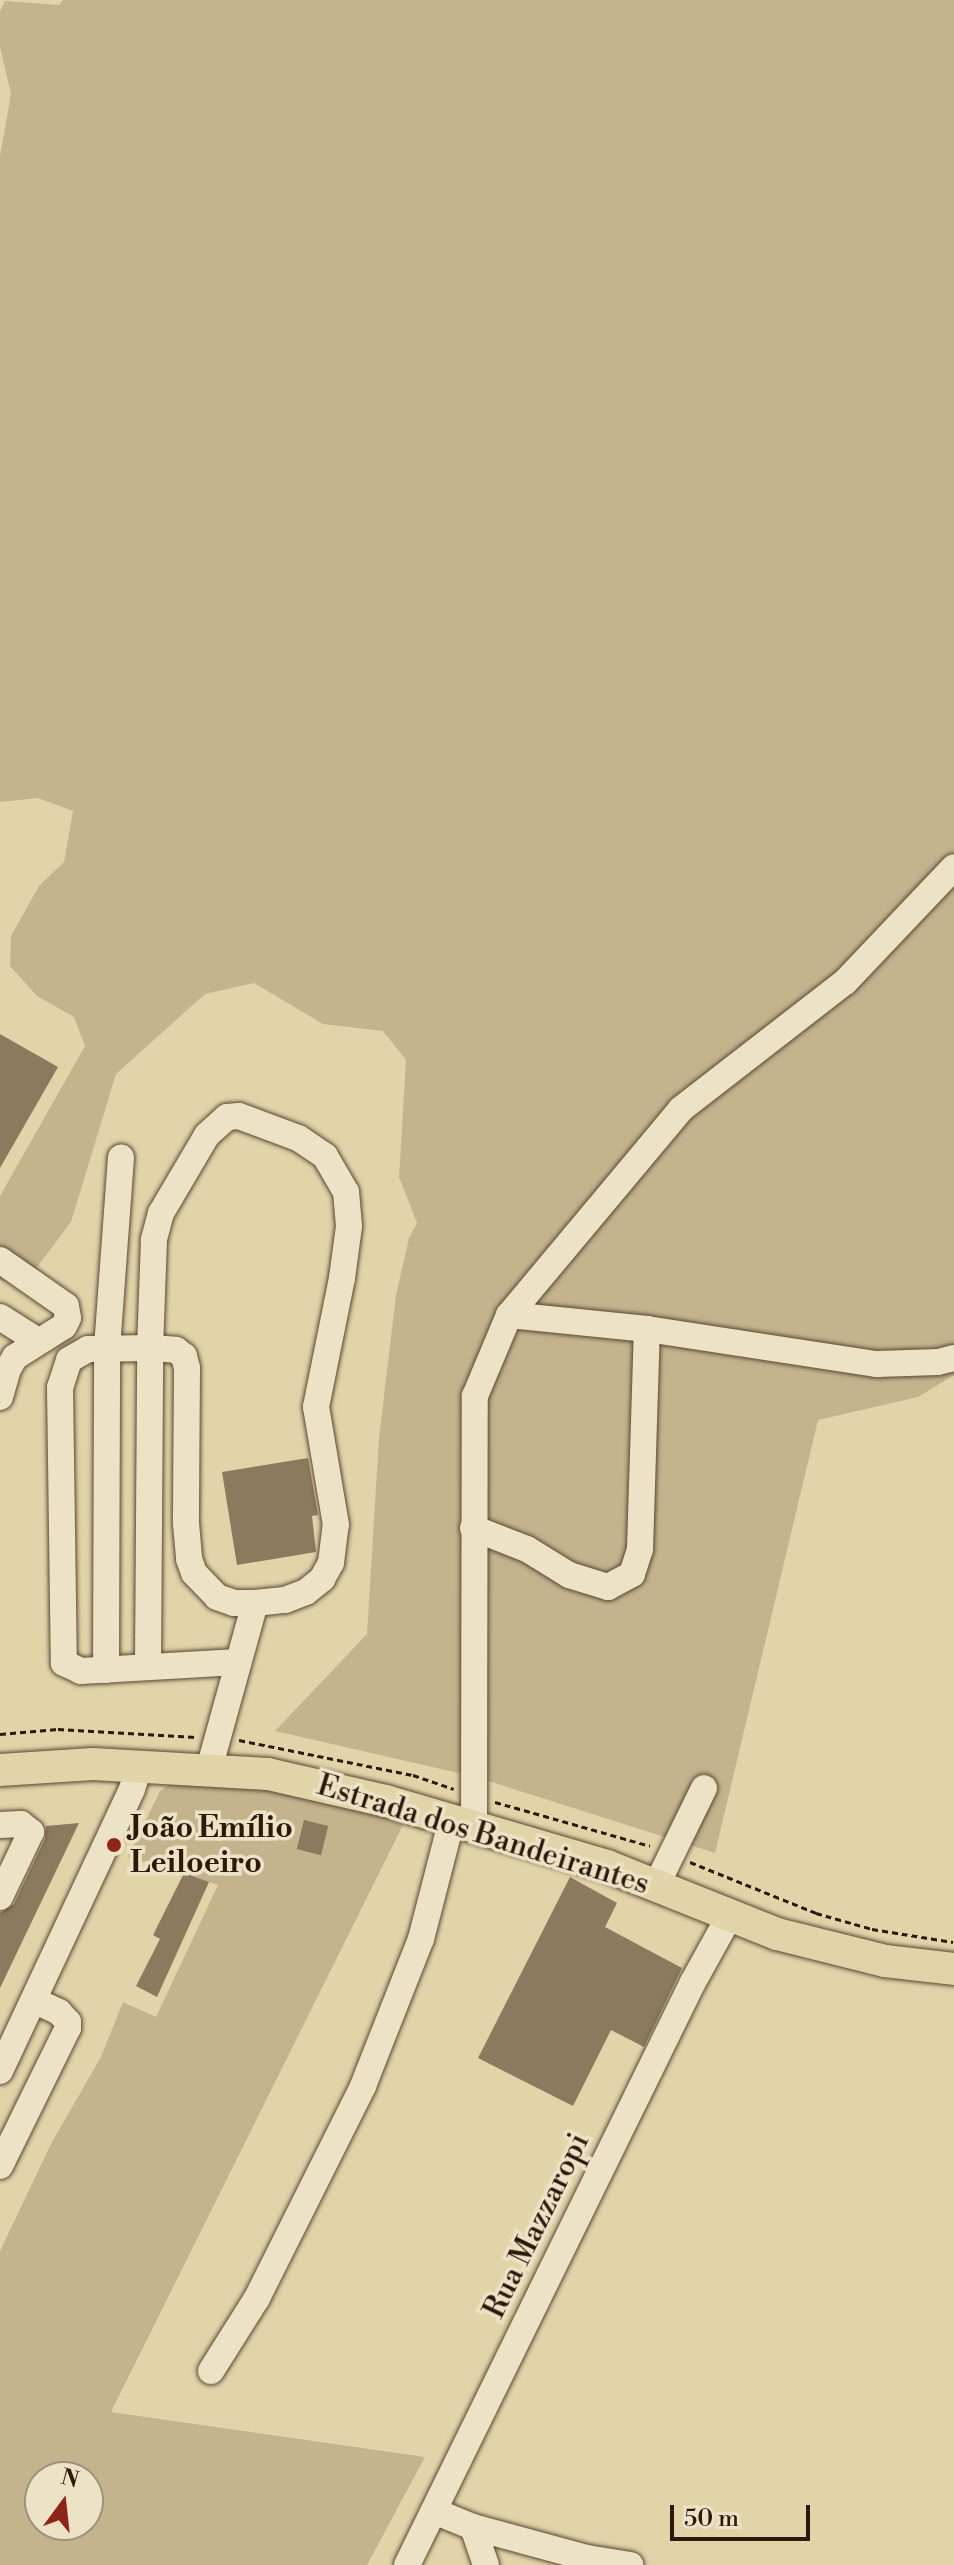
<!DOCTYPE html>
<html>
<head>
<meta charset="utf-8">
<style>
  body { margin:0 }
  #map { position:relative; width:954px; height:2565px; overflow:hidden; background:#e1d4a9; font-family:"Libre Bodoni",serif }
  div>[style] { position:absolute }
  .green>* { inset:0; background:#c3b48e }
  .building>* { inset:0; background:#8b7a5d; transform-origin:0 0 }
  .path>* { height:3px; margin-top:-1.5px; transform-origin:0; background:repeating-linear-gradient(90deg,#2e180a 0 6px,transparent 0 10px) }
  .roads { filter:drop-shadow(0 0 2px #5b4732) drop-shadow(0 0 2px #5b4732) }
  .minor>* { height:26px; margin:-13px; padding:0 13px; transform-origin:13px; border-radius:13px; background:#ece3c7 }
  .major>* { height:32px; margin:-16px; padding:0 16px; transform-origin:16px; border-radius:16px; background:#e1d4a9 }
  .dots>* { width:22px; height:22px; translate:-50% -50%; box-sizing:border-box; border:4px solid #ece3c7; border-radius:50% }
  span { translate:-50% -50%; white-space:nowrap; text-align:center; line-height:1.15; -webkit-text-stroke:7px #ece3c7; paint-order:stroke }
  .poi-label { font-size:30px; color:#2e180a; font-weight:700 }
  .left { translate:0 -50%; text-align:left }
  .street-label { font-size:30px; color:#2e180a }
  .north { position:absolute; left:24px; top:2461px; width:80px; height:80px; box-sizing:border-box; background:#ece3c7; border:2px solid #a0927b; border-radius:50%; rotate:15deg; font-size:22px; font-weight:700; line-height:32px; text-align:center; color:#2e180a }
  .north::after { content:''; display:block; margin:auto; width:28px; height:36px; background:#8f2418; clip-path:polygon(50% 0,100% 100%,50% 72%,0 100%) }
  .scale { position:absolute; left:670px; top:2505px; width:140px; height:36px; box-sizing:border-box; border:4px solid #2e180a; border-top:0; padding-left:10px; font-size:24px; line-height:28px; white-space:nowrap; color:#2e180a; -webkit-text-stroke:6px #ece3c7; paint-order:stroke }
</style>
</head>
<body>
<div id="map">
  <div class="green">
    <i style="clip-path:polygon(63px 0,954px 0,954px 1375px,918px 1397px,818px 1420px,715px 1853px,476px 1777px,275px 1731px,367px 1634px,379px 1438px,396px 1295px,409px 1238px,417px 1223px,399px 1177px,406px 1060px,383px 1031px,323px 1024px,254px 983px,205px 994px,116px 1074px,71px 1222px,23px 1286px,0 1280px,0 1196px,85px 1046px,74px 1017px,37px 996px,10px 966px,11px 936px,39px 886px,64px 862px,73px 811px,38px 798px,0 802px,0 156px,11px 94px,0 47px,0 11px,5px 1px,59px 5px)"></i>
    <i style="clip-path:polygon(evenodd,179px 1778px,250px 1784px,406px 1819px,111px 2412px,425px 2457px,367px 2565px,0 2565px,0 2251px,52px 2142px,101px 2057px,123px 2002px,156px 2017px,218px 1885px,128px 1857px,160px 1791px,179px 1778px,40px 2477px,88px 2477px,88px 2525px,40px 2525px,40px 2477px)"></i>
  </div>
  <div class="building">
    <i style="clip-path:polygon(0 1034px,58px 1067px,0 1168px)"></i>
    <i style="clip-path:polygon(308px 1458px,318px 1515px,312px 1516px,316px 1552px,237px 1565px,222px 1472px)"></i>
    <i style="left:304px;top:1820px;width:25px;height:30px;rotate:14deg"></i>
    <i style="clip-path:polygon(79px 1823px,0 1988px,0 1913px,14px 1904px,45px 1839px,46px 1826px)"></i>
    <i style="clip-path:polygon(184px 1873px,209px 1882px,157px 1997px,136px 1986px,160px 1939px,153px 1935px)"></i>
    <i style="clip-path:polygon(570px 1877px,617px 1903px,605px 1927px,682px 1968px,644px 2047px,611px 2030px,573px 2106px,478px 2058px)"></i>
  </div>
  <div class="path">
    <i style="left:0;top:1734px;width:58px;rotate:-4.9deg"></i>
    <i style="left:58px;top:1729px;width:138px;rotate:3.3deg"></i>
    <i style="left:239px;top:1740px;width:177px;rotate:11.4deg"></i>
    <i style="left:413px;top:1775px;width:43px;rotate:18.9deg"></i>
    <i style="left:495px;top:1802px;width:161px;rotate:15.8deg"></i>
    <i style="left:690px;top:1862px;width:136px;rotate:22deg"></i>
    <i style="left:816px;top:1913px;width:58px;rotate:15.9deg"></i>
    <i style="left:872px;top:1929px;width:82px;rotate:9.1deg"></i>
  </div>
  <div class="roads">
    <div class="minor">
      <i style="left:0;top:1260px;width:80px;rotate:34.9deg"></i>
      <i style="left:66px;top:1306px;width:12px;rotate:81deg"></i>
      <i style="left:68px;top:1318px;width:9px;rotate:117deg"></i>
      <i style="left:64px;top:1326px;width:58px;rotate:147.7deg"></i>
      <i style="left:15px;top:1357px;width:14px;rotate:120deg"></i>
      <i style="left:8px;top:1369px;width:29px;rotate:106deg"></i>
      <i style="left:509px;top:1315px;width:139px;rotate:5.8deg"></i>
      <i style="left:647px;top:1329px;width:233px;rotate:8.7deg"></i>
      <i style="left:877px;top:1364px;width:61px;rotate:-1.9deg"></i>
      <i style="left:938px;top:1362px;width:16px;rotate:-14deg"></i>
      <i style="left:0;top:1317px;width:45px;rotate:32.3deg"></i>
      <i style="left:473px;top:1528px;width:58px;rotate:21.3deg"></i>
      <i style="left:527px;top:1549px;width:49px;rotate:31.8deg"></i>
      <i style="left:569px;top:1575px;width:41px;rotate:17.1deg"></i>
      <i style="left:608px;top:1587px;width:27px;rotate:-28deg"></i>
      <i style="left:632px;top:1574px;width:26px;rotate:-72deg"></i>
      <i style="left:640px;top:1549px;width:220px;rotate:-88.2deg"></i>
      <i style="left:148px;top:1667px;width:319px;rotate:-89.6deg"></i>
      <i style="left:150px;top:1348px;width:62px;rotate:179.1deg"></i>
      <i style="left:88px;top:1349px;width:22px;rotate:150deg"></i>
      <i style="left:69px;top:1360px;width:28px;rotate:108deg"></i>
      <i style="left:60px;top:1387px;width:276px;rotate:89.2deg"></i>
      <i style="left:64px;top:1663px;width:19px;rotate:25deg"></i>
      <i style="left:81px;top:1671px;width:157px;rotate:-3.3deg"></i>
      <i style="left:106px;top:1670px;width:322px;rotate:-89.8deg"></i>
      <i style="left:107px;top:1348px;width:191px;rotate:-85.8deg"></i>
      <i style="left:209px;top:1769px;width:172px;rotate:-74.5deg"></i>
      <i style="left:255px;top:1603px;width:30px;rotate:-6deg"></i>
      <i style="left:285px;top:1600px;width:22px;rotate:-21deg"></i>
      <i style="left:306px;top:1592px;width:21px;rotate:-39deg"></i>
      <i style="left:322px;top:1579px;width:18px;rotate:-61deg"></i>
      <i style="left:331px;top:1563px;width:38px;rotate:-83deg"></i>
      <i style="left:336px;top:1525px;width:120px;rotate:-99.6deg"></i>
      <i style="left:316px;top:1407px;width:132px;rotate:-78.6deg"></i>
      <i style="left:342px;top:1278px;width:52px;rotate:-82.3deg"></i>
      <i style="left:349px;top:1226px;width:34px;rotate:-95deg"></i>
      <i style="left:346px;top:1192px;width:42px;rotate:-120.3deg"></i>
      <i style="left:325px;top:1156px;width:32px;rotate:-146deg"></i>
      <i style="left:298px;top:1138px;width:63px;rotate:-159.6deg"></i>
      <i style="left:239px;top:1116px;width:12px;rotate:175deg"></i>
      <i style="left:227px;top:1117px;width:27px;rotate:138deg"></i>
      <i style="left:207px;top:1135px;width:91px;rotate:120.5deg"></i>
      <i style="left:161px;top:1213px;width:28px;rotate:105deg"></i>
      <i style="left:154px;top:1240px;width:108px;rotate:92.1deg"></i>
      <i style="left:150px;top:1348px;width:26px;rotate:4deg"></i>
      <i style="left:176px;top:1350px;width:10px;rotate:37deg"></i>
      <i style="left:184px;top:1356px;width:12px;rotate:76deg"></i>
      <i style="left:187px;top:1368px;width:155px;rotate:90.4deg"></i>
      <i style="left:186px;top:1523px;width:36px;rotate:85deg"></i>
      <i style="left:189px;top:1559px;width:15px;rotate:70deg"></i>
      <i style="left:194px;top:1573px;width:33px;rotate:46deg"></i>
      <i style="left:217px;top:1597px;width:18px;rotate:19deg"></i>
      <i style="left:234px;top:1603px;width:21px"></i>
      <i style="left:0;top:1825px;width:21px;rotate:-3deg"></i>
      <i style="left:21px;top:1824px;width:13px;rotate:39deg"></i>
      <i style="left:31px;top:1832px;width:72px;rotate:115.5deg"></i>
      <i style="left:474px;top:1826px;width:430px;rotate:-89.9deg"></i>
      <i style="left:475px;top:1396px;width:88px;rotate:-67.2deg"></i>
      <i style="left:509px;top:1315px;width:268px;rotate:-50.1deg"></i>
      <i style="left:681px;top:1109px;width:207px;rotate:-37.8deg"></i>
      <i style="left:845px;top:982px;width:158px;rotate:-46.5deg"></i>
      <i style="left:656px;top:1886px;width:109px;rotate:-63.9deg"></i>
      <i style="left:0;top:2071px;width:311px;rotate:-64.9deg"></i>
      <i style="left:132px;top:1789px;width:25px;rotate:-72deg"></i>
      <i style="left:0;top:2166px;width:154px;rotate:-63.8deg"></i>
      <i style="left:68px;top:2028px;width:6px;rotate:-90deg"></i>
      <i style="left:68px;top:2022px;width:13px;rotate:-132deg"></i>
      <i style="left:59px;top:2012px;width:26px;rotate:-155deg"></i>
      <i style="left:211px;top:2371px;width:86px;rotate:-57.8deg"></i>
      <i style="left:257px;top:2298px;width:237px;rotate:-63.4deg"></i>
      <i style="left:363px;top:2086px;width:158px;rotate:-68.5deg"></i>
      <i style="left:421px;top:1939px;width:124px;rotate:-75.5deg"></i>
      <i style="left:434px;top:2511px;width:42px;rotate:22.3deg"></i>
      <i style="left:473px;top:2527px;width:118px;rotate:15.2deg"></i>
      <i style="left:587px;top:2558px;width:44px;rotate:9.2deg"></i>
      <i style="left:473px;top:2527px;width:40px;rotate:71.1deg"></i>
      <i style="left:407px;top:2565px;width:649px;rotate:-63.87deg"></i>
      <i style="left:693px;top:1982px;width:74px;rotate:-61deg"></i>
    </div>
    <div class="major">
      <i style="left:0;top:1770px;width:93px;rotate:-3.7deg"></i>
      <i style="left:93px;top:1764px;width:175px;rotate:3.3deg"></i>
      <i style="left:268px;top:1774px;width:121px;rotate:12.9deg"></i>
      <i style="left:386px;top:1801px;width:230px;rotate:16.4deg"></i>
      <i style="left:607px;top:1866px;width:183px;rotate:21.8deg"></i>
      <i style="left:777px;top:1934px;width:111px;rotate:14deg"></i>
      <i style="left:885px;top:1961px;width:69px;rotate:6.6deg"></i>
    </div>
  </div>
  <div class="dots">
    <i style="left:114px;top:1845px;background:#8f2418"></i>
  </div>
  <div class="poi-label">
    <span class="left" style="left:130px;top:1845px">João Emílio<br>Leiloeiro</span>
  </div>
  <div class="street-label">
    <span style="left:483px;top:1835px;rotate:17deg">Estrada dos Bandeirantes</span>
    <span style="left:537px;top:2226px;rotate:-64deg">Rua Mazzaropi</span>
  </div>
  <div class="north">N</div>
  <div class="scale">50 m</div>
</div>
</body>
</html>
